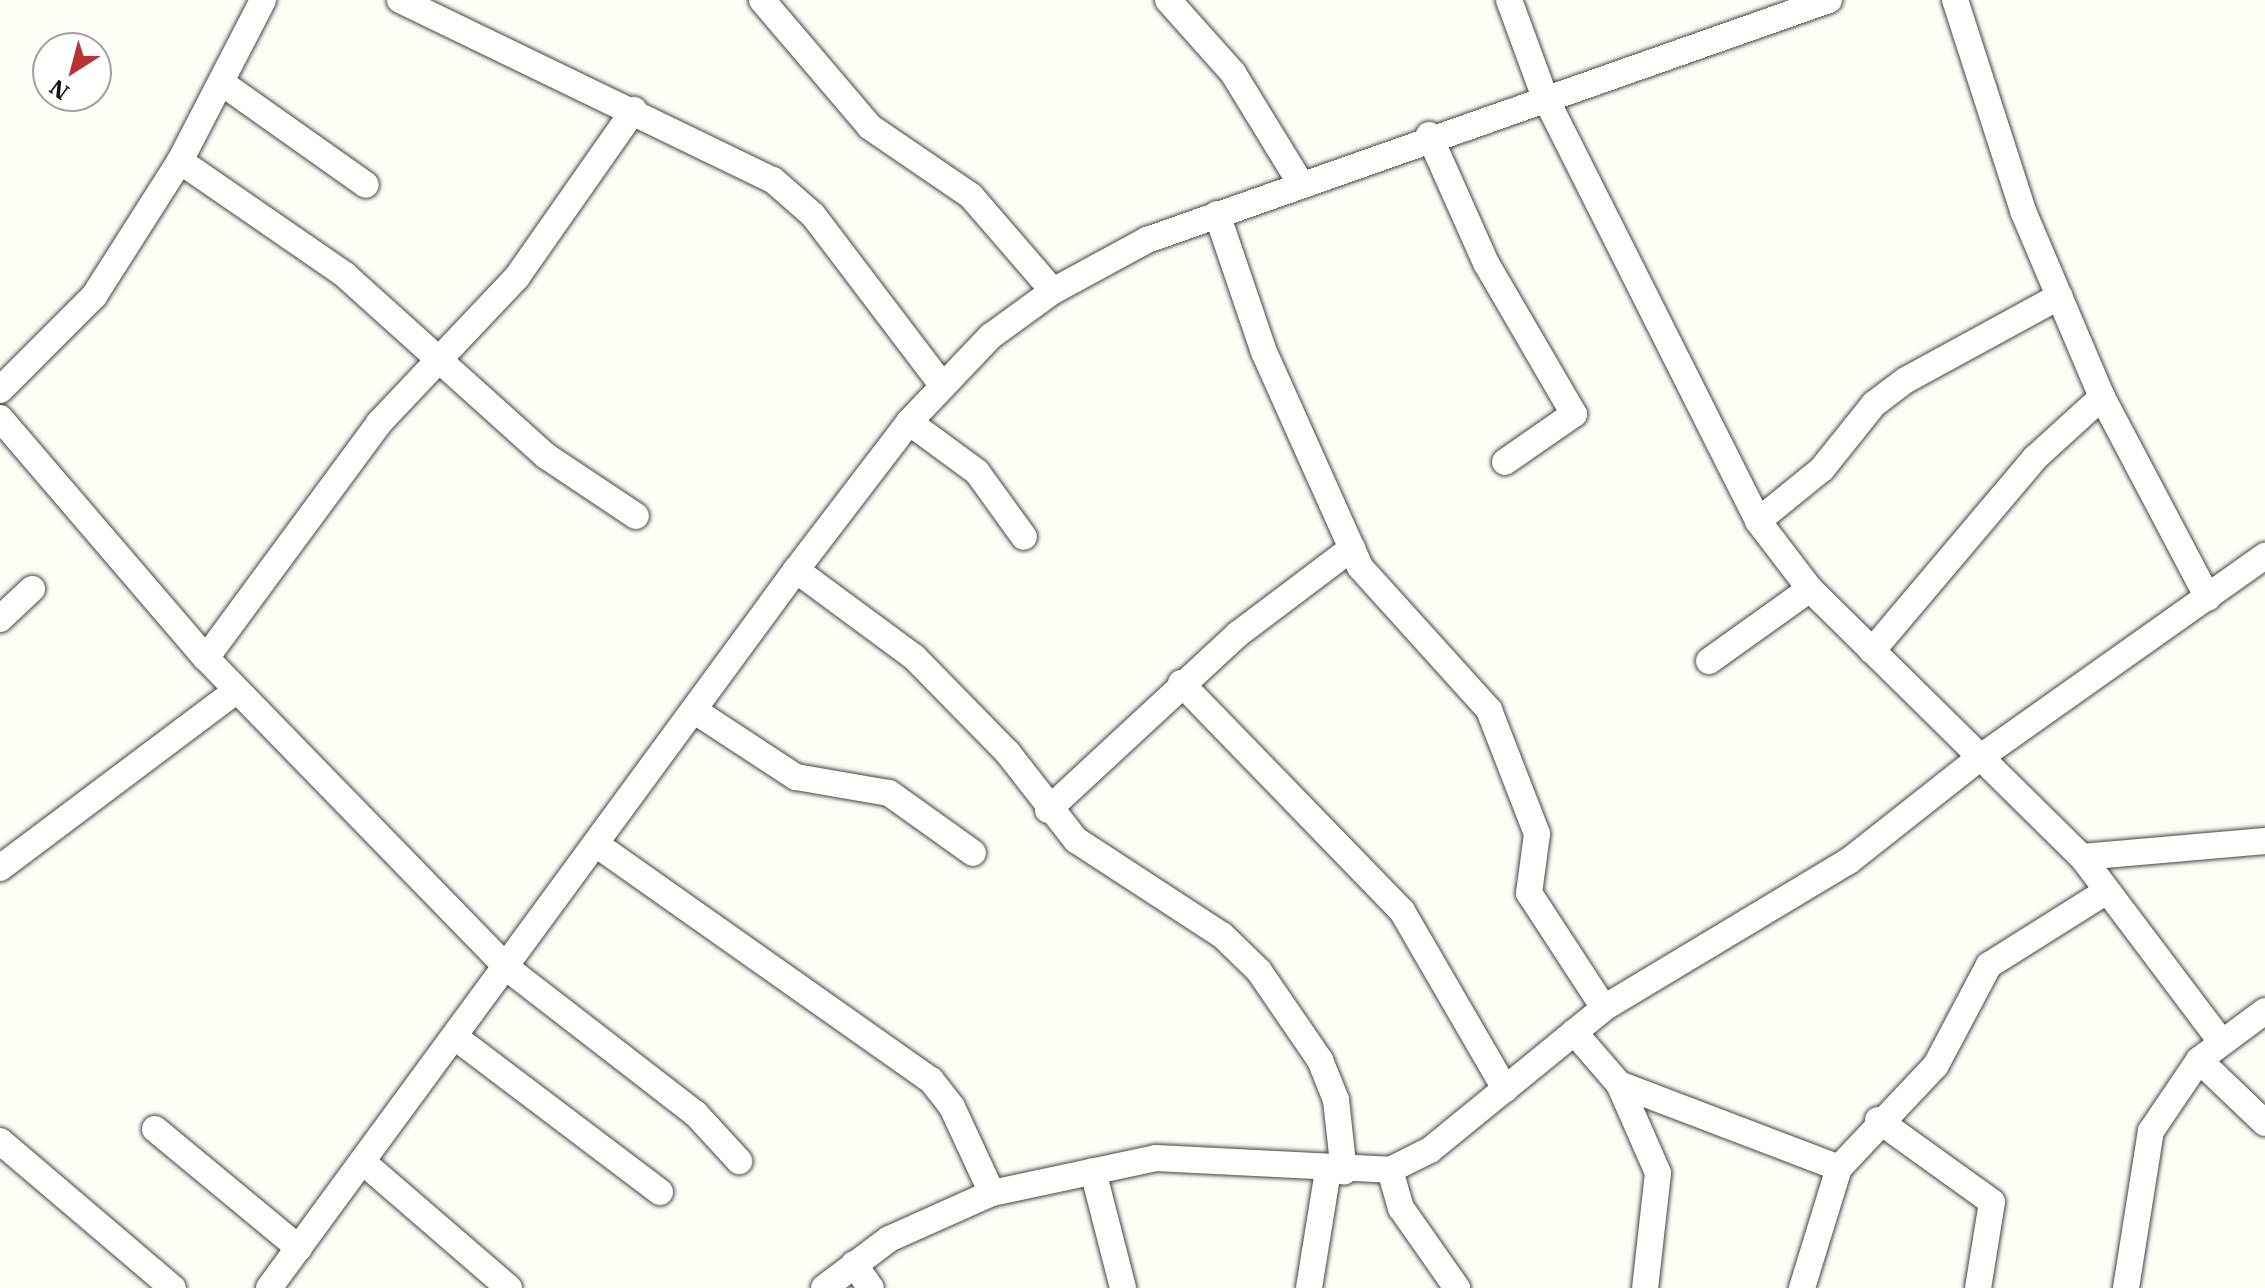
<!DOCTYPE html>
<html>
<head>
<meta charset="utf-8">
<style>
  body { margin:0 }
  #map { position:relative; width:2265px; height:1288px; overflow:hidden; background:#fefdf6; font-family:"IBM Plex Serif",serif }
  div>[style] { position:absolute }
  .roads { filter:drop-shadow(0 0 2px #444) drop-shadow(0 0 2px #444) }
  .minor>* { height:26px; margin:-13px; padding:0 13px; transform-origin:13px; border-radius:13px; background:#fff }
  span { translate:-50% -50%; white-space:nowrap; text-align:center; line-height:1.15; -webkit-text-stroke:8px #fff; paint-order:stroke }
  .north { position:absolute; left:32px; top:32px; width:80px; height:80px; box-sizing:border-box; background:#fff; border:2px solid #a0a0a0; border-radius:50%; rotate:216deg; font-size:22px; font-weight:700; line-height:32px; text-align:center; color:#111 }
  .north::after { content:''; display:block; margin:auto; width:28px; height:36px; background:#b83432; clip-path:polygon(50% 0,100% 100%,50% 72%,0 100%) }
</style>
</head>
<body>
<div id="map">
  <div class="roads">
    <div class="minor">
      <i style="left:400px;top:0;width:414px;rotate:25.8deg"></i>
      <i style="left:773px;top:180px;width:53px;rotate:41.2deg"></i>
      <i style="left:813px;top:215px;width:215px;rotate:52.8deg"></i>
      <i style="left:762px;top:0;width:167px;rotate:49.6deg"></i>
      <i style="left:870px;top:127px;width:122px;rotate:34.3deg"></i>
      <i style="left:971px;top:196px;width:125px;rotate:49.2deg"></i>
      <i style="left:1168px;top:0;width:98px;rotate:48.3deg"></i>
      <i style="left:1233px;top:73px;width:130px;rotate:58.5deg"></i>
      <i style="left:1509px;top:0;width:101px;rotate:69.8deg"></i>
      <i style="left:1544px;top:95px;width:477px;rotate:63.3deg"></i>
      <i style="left:1758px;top:521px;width:86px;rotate:52.6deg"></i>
      <i style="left:1810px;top:589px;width:382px;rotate:44.6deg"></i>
      <i style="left:2082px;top:857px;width:229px;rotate:53deg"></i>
      <i style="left:1955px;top:0;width:222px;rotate:72.1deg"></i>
      <i style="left:2023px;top:211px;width:202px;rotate:67deg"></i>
      <i style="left:2102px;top:397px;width:227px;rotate:62.2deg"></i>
      <i style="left:222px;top:83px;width:176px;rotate:35.3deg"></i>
      <i style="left:1429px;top:135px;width:140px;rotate:66deg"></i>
      <i style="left:1486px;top:263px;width:175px;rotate:59.8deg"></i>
      <i style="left:1574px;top:414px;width:84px;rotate:145.2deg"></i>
      <i style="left:180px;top:161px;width:201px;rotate:34.6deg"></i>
      <i style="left:345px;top:275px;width:270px;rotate:42deg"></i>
      <i style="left:546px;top:456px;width:108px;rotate:33.7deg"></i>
      <i style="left:1217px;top:214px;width:146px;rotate:71.2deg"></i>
      <i style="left:1264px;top:352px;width:235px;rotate:65.9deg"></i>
      <i style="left:1360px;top:567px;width:193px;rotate:47.9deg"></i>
      <i style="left:1489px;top:710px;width:133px;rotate:68.8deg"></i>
      <i style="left:1537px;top:834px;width:60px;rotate:97.7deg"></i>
      <i style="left:1529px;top:893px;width:137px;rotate:56.9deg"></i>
      <i style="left:0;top:390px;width:133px;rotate:-45deg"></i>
      <i style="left:94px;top:296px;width:160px;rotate:-57.5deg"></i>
      <i style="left:180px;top:161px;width:181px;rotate:-62.7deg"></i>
      <i style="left:0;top:418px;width:316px;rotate:49.4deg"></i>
      <i style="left:206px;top:658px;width:432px;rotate:45.8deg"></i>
      <i style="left:507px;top:968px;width:239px;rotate:37.7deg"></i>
      <i style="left:696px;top:1114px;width:64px;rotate:47.5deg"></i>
      <i style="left:909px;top:422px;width:84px;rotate:36.3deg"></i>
      <i style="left:977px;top:472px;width:80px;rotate:54.1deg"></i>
      <i style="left:1758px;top:521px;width:82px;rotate:-39.1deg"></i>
      <i style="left:1822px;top:469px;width:83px;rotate:-51.3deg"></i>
      <i style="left:1874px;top:404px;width:40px;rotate:-37deg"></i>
      <i style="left:1906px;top:380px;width:175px;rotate:-28.6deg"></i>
      <i style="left:796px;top:570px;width:147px;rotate:36.4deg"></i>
      <i style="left:914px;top:657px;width:134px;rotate:45.6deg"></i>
      <i style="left:1008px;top:753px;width:110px;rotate:52deg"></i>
      <i style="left:1076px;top:840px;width:174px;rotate:33.1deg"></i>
      <i style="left:1222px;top:935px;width:52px;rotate:44.2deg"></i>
      <i style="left:1259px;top:971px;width:108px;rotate:55.6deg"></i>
      <i style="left:1320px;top:1060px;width:43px;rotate:68.2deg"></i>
      <i style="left:1336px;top:1100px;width:72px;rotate:83.7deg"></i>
      <i style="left:0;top:619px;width:44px;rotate:-43.2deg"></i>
      <i style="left:1872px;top:651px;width:253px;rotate:-49.8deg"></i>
      <i style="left:2035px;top:458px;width:91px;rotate:-42.3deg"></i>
      <i style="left:206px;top:658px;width:292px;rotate:-53.6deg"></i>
      <i style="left:379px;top:423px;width:201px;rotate:-46.6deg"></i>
      <i style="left:517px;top:277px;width:204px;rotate:-55deg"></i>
      <i style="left:1709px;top:661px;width:124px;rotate:-35.5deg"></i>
      <i style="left:1181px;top:683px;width:318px;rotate:45.9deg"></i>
      <i style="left:1402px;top:911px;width:206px;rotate:59.9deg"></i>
      <i style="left:695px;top:711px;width:121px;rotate:33.2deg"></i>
      <i style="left:796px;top:777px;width:94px;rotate:9.8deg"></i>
      <i style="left:889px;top:793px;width:103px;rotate:35.5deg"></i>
      <i style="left:1048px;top:810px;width:259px;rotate:-42.8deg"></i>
      <i style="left:1238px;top:634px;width:143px;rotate:-37deg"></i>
      <i style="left:596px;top:844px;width:410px;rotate:35.2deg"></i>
      <i style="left:931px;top:1080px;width:34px;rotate:52deg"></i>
      <i style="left:952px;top:1107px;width:95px;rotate:65.1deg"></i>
      <i style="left:2082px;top:857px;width:184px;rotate:-5deg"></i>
      <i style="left:0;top:868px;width:295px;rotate:-36.9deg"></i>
      <i style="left:1574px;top:1032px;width:69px;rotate:49.1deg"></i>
      <i style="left:1619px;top:1084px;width:97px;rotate:66.3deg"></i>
      <i style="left:1658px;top:1173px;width:116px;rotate:96.4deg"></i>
      <i style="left:455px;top:1037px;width:257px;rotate:37.1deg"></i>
      <i style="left:2199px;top:1060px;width:91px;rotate:43.7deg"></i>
      <i style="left:1619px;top:1084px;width:235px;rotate:20.9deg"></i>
      <i style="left:1878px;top:1120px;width:140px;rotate:35.7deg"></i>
      <i style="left:1992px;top:1202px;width:87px;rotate:99.2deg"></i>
      <i style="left:155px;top:1129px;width:187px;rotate:39.6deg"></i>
      <i style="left:0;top:1141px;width:227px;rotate:40.4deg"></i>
      <i style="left:363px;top:1162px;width:193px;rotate:40.8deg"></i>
      <i style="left:1390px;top:1170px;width:40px;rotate:74deg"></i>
      <i style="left:1401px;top:1208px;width:98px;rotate:55deg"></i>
      <i style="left:1093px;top:1171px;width:121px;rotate:75.6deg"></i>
      <i style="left:854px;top:1264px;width:29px;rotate:55deg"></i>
      <i style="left:269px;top:1288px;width:891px;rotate:-53.72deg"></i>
      <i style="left:796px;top:570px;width:186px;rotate:-52.6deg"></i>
      <i style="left:909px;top:422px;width:119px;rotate:-46.4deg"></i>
      <i style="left:991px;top:336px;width:77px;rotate:-36deg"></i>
      <i style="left:1053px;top:291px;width:107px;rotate:-28.5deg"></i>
      <i style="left:1147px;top:240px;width:723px;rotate:-19.39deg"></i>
      <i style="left:824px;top:1288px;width:81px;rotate:-37deg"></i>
      <i style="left:889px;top:1239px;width:113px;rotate:-24.1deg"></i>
      <i style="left:992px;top:1193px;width:168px;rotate:-12deg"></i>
      <i style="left:1156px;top:1158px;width:234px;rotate:2.9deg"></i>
      <i style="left:1390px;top:1170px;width:45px;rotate:-26.6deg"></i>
      <i style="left:1430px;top:1150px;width:225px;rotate:-39.2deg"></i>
      <i style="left:1604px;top:1008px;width:286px;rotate:-31deg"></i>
      <i style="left:1849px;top:861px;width:164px;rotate:-38.3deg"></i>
      <i style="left:1978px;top:759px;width:352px;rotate:-35.3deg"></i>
      <i style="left:1309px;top:1288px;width:119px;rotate:-80.8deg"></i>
      <i style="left:1802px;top:1288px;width:126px;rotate:-72.9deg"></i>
      <i style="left:1839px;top:1168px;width:141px;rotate:-46.7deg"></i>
      <i style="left:1936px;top:1065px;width:113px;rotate:-62.1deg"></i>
      <i style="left:1989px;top:965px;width:136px;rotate:-32.1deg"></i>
      <i style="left:2126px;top:1288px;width:159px;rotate:-81deg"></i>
      <i style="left:2151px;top:1131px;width:86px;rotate:-55.9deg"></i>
      <i style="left:2199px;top:1060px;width:82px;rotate:-36.6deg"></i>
    </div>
  </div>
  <div class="north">N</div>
</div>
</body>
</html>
